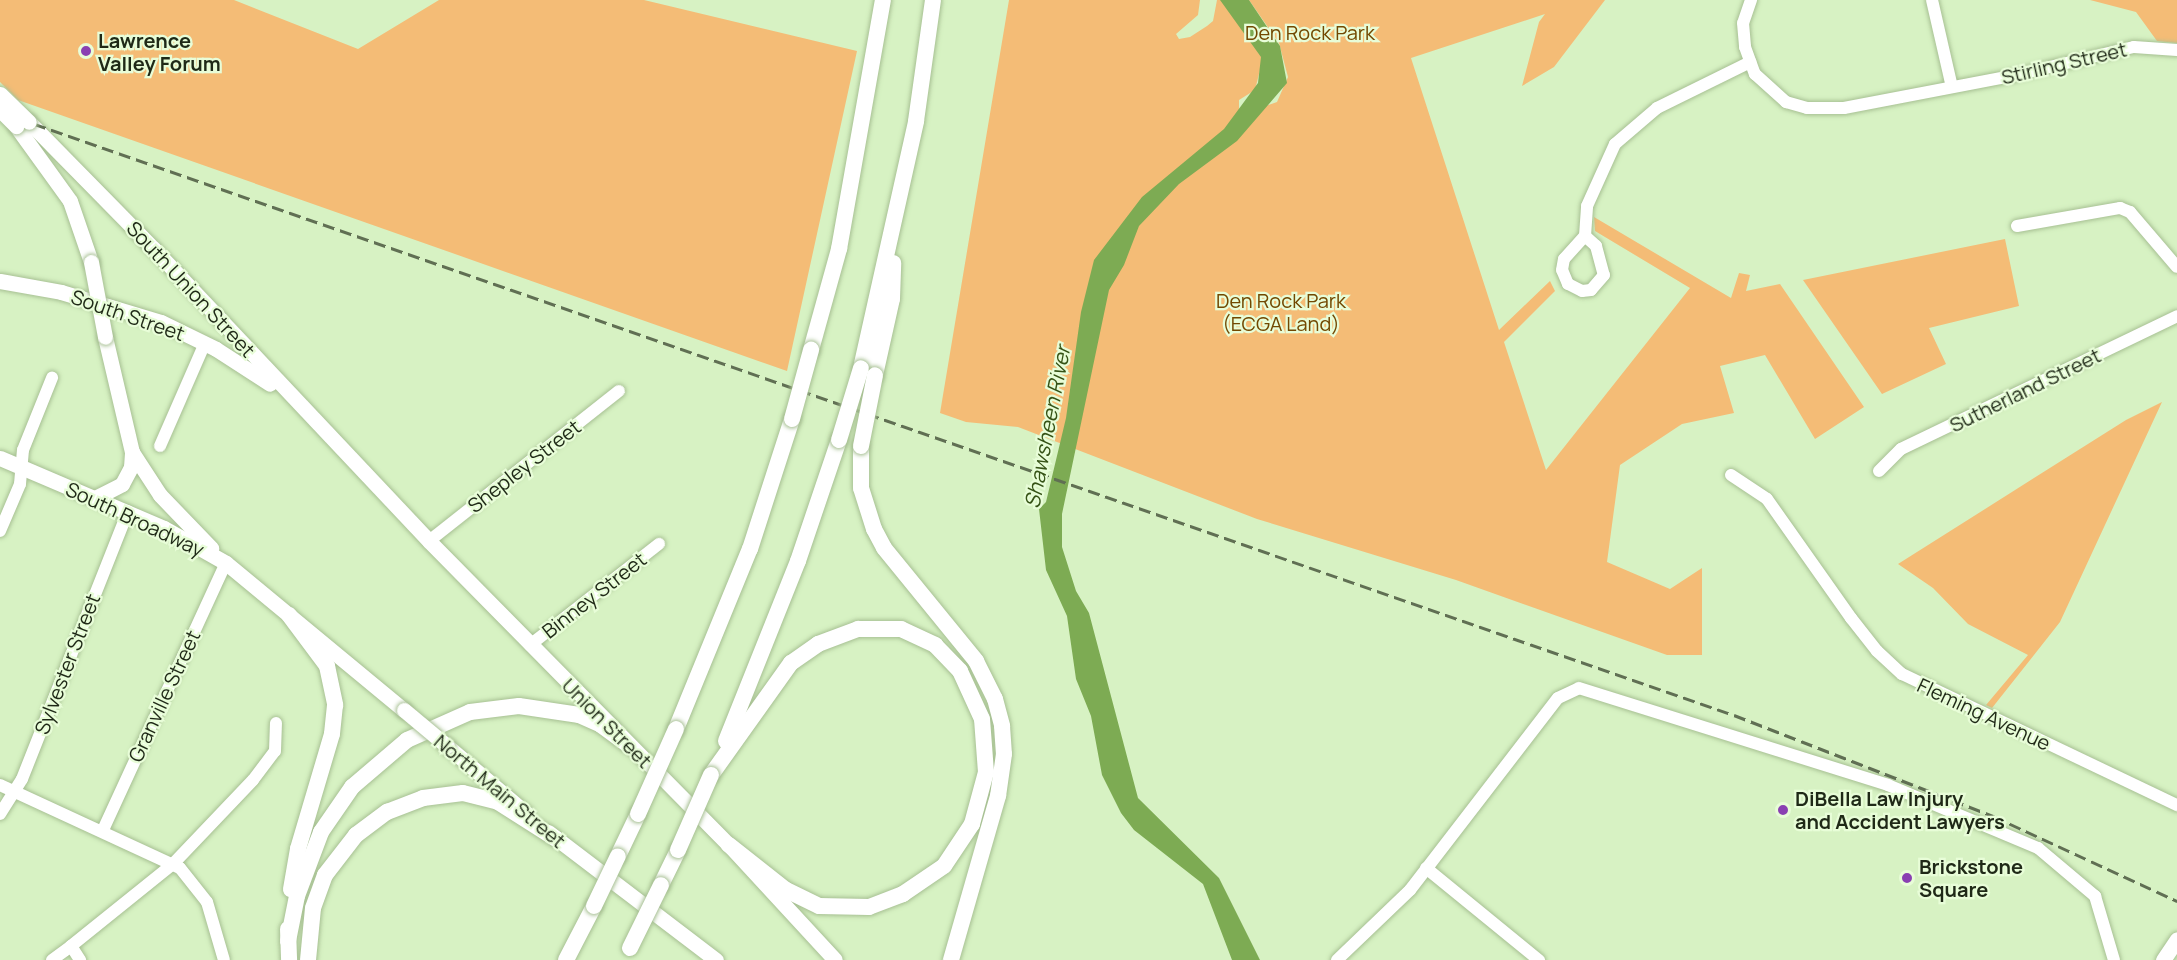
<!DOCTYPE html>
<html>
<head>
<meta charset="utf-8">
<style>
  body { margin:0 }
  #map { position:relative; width:2177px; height:960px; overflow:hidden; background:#d7f2c3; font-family:Manrope,sans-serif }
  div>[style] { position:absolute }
  .green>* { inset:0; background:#f4bc76 }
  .water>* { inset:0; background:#7dab53 }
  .roads { filter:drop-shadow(0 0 2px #a7c093) drop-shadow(0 0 2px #a7c093) }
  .minor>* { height:12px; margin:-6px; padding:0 6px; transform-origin:6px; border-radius:6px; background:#fff }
  .major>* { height:15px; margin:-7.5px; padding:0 7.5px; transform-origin:7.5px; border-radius:7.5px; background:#fff }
  .highway>* { height:16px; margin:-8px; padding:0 8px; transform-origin:8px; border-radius:8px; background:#fff }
  .rail>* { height:3px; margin-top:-1.5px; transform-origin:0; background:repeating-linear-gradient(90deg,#606f53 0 12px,transparent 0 18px) }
  .bridges { filter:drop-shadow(0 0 2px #a7c093) drop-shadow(0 0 2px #a7c093) }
  .major-bridge>* { height:15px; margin:-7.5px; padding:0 7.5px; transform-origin:7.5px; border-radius:7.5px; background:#fff }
  .highway-bridge>* { height:16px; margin:-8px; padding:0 8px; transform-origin:8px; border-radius:8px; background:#fff }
  .dots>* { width:16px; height:16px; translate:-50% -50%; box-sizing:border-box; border:3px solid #e8fdd8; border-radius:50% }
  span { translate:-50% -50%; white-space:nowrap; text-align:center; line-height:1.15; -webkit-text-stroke:4.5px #e8fdd8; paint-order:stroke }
  .park-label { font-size:20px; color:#724800 }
  .poi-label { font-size:20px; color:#1f2917; font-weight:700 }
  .left { translate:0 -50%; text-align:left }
  .street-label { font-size:20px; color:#1f2917 }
  .water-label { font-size:21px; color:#355215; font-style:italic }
</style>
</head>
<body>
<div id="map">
  <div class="green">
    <i style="clip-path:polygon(0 0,234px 0,358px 49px,439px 0,644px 0,857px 51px,787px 371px,18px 100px,0 82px)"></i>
    <i style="clip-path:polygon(1009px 0,1200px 0,1198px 15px,1176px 34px,1179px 39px,1190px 37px,1207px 26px,1213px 21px,1217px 0,1225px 0,1264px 54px,1255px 90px,1239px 100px,1239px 115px,1277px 102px,1288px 77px,1279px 43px,1249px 0,1605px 0,1554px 67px,1522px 86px,1539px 22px,1545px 14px,1411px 58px,1499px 330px,1550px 281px,1555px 291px,1504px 342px,1546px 470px,1690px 288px,1595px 231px,1594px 217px,1731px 298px,1739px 273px,1750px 275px,1746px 291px,1780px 284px,1864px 407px,1815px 439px,1765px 355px,1720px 366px,1734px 413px,1682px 424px,1620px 465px,1607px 562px,1670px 589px,1702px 568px,1702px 655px,1667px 655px,1456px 580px,1257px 519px,1018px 427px,966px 422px,940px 413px)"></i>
    <i style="clip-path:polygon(2090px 0,2177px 0,2177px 43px,2157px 41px,2136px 12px)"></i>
    <i style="clip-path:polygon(2005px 239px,2019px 306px,1929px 328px,1946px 364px,1882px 394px,1803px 280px)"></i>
    <i style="clip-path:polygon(2162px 402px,2060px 622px,1992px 708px,1986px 705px,2028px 655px,1968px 624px,1933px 588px,1898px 564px,2126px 420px)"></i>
  </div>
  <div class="water">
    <i style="clip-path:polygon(1220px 0,1249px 0,1280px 46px,1287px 83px,1237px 141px,1179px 184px,1139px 226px,1124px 265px,1109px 290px,1062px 514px,1062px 547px,1076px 591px,1089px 613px,1138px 798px,1219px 878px,1260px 960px,1232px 960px,1203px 884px,1134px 830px,1121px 813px,1102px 775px,1091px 716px,1076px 679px,1067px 616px,1046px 570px,1039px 509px,1046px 502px,1066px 418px,1081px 312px,1094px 260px,1142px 197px,1224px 129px,1258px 83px,1261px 57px)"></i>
  </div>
  <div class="roads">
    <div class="minor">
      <i style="left:1751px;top:0;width:24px;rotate:109deg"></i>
      <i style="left:1743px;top:23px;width:24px;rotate:85deg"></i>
      <i style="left:1745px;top:47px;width:29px;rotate:70deg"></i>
      <i style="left:1755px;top:74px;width:42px;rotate:42.1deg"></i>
      <i style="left:1786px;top:102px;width:22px;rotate:16deg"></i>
      <i style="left:1807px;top:108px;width:37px"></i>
      <i style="left:1844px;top:108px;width:171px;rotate:-10.8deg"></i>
      <i style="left:2012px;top:76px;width:125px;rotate:-13.4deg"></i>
      <i style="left:2134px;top:47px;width:43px;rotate:4deg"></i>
      <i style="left:1932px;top:0;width:89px;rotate:77.1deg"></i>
      <i style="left:2017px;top:226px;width:105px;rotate:-9.9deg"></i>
      <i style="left:2120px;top:208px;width:11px;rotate:22deg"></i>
      <i style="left:2130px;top:212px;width:72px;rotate:49.5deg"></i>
      <i style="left:1585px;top:236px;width:15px;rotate:42deg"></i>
      <i style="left:1596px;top:246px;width:30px;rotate:75deg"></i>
      <i style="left:1604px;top:275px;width:20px;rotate:131deg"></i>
      <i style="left:1591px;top:290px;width:9px;rotate:174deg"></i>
      <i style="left:1582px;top:291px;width:16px;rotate:-153deg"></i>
      <i style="left:1568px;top:284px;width:15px;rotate:-113deg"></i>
      <i style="left:1562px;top:270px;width:11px;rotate:-80deg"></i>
      <i style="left:1564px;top:259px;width:31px;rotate:-48deg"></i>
      <i style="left:1585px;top:236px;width:30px;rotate:-86deg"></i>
      <i style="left:1587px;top:206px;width:68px;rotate:-65.7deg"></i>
      <i style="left:1615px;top:144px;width:55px;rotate:-40.6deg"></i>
      <i style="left:1657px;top:108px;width:104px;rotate:-26.3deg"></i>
      <i style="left:160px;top:446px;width:112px;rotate:-66.4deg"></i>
      <i style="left:1879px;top:471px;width:31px;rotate:-45deg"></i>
      <i style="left:1901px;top:449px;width:306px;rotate:-25.7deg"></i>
      <i style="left:1731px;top:475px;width:43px;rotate:33.7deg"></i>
      <i style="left:1767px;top:499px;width:146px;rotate:54.8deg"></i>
      <i style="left:1851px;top:618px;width:42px;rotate:51.8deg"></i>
      <i style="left:1877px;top:651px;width:34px;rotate:43deg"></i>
      <i style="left:1902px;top:674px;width:305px;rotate:25.5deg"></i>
      <i style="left:0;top:531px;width:51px;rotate:-66.9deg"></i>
      <i style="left:20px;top:484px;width:34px;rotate:-85deg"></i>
      <i style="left:23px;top:450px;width:78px;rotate:-68.1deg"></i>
      <i style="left:429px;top:541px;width:242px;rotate:-38.3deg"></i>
      <i style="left:530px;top:645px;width:164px;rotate:-38.1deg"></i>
      <i style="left:0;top:785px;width:198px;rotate:24.8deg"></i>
      <i style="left:180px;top:868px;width:43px;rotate:51.5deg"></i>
      <i style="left:207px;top:902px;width:60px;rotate:73.7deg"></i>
      <i style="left:0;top:814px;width:41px;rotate:-57.8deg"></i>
      <i style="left:22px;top:779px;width:288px;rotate:-68.4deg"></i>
      <i style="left:103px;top:830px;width:294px;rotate:-65.3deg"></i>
      <i style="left:1426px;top:868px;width:146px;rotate:39.2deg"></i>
      <i style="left:71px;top:946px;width:131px;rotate:-38.8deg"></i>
      <i style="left:173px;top:864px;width:116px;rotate:-46.4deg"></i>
      <i style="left:253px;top:780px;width:36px;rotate:-53deg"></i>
      <i style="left:275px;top:751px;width:28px;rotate:-88deg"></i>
      <i style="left:52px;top:960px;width:24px;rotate:-36deg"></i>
      <i style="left:71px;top:946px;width:17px;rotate:57deg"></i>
      <i style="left:1337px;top:960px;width:101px;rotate:-43.8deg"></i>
      <i style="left:1410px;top:890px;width:242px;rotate:-52.4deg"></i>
      <i style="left:1558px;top:698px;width:23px;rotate:-25deg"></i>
      <i style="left:1579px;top:688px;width:324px;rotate:17.4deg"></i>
      <i style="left:1888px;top:785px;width:163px;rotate:22.8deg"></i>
      <i style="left:2038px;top:848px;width:75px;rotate:40.1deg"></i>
      <i style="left:2095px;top:896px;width:67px;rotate:73.5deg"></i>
    </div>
    <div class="major">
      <i style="left:29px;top:122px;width:178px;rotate:45.5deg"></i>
      <i style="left:154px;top:249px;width:401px;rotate:46.7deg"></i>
      <i style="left:429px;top:541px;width:427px;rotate:45.4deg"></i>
      <i style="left:729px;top:845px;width:156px;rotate:47.3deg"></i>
      <i style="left:16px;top:126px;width:92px;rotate:54.2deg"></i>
      <i style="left:70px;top:201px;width:65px;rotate:71deg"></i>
      <i style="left:0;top:281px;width:62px;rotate:10.2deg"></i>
      <i style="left:61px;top:292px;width:104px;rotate:16.7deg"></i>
      <i style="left:161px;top:322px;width:61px;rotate:26.1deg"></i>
      <i style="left:216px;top:349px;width:64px;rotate:32.9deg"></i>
      <i style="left:105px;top:337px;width:118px;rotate:76.8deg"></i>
      <i style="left:132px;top:452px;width:51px;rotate:56.9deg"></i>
      <i style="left:160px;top:495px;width:74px;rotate:46.1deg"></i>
      <i style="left:0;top:458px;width:178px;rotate:23.1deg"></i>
      <i style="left:164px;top:528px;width:71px;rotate:29.4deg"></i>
      <i style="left:226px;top:563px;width:231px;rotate:39.6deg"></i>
      <i style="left:95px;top:498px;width:30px;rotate:-27deg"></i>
      <i style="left:122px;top:484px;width:19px;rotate:-62deg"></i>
      <i style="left:131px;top:467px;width:15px;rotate:-86deg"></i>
      <i style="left:447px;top:746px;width:105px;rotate:40.4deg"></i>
      <i style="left:548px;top:832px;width:211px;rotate:37.3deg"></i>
      <i style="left:2163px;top:960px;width:25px;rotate:-56deg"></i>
    </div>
    <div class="highway">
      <i style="left:811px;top:350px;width:105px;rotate:-74.5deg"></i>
      <i style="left:839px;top:249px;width:253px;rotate:-80deg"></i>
      <i style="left:861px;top:368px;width:253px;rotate:-77.4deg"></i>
      <i style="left:916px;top:121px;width:122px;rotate:-82deg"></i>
      <i style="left:875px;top:375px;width:78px;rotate:-77.4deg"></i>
      <i style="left:892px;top:299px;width:36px;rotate:-88deg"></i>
      <i style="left:861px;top:446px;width:42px;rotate:90deg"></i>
      <i style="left:861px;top:488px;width:43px;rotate:72.4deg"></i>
      <i style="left:874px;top:529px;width:21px;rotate:62deg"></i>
      <i style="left:884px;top:548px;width:146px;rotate:50.8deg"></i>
      <i style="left:976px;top:661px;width:42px;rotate:63.4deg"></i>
      <i style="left:995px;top:699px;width:28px;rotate:75deg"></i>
      <i style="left:1002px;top:726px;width:28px;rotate:86deg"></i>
      <i style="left:1004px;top:754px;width:42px;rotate:98.1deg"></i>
      <i style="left:998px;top:796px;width:171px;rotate:106deg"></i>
      <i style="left:289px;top:615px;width:64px;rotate:53.3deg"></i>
      <i style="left:327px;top:666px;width:40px;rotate:78deg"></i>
      <i style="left:335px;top:705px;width:29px;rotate:96deg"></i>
      <i style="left:332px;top:734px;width:120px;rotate:106.5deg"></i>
      <i style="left:298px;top:849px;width:41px;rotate:99.9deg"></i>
      <i style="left:676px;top:729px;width:195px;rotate:-67.7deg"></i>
      <i style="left:750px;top:549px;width:137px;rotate:-72.1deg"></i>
      <i style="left:726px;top:741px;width:194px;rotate:-68.2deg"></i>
      <i style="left:798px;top:561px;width:128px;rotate:-71.3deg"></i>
      <i style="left:711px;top:775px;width:138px;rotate:-54.5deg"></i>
      <i style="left:791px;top:663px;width:33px;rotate:-35deg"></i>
      <i style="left:818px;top:644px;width:43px;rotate:-20.6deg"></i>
      <i style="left:858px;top:629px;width:43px"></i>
      <i style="left:901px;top:629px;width:38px;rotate:25deg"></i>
      <i style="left:935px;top:645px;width:36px;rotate:46deg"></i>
      <i style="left:960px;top:671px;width:53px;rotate:65.4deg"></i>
      <i style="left:982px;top:719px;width:53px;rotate:85.7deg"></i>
      <i style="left:986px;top:772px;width:54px;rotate:105.1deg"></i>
      <i style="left:972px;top:824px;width:50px;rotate:123.7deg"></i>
      <i style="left:944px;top:866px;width:50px;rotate:145.7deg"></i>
      <i style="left:903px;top:894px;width:36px;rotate:159deg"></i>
      <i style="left:869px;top:907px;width:50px;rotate:-178.9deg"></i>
      <i style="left:819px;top:906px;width:37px;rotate:-154deg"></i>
      <i style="left:786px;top:890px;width:73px;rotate:-141.7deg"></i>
      <i style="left:618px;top:856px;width:47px;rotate:-64.5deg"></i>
      <i style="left:661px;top:885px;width:39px;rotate:-64deg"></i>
      <i style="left:288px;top:929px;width:31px;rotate:88deg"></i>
      <i style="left:288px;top:941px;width:46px;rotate:-78.7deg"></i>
      <i style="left:297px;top:896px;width:68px;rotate:-69.4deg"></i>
      <i style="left:321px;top:832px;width:55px;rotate:-55.4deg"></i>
      <i style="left:352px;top:787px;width:72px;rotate:-40.5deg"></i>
      <i style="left:407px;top:740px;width:69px;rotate:-24deg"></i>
      <i style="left:470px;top:712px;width:49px;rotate:-7deg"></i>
      <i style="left:519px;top:706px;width:61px;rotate:8.5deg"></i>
      <i style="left:579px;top:715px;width:24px;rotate:24deg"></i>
      <i style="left:601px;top:725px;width:36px;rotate:36deg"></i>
      <i style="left:308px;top:960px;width:52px;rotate:-84.5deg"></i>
      <i style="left:313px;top:908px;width:35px;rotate:-70deg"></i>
      <i style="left:325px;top:875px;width:51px;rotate:-52.2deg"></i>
      <i style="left:356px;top:835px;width:39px;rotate:-37deg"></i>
      <i style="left:387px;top:812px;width:39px;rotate:-21deg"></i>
      <i style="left:423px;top:798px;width:40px;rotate:-7.1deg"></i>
      <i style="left:463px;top:793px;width:36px;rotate:14deg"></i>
      <i style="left:498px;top:802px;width:69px;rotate:32.5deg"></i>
      <i style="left:566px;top:960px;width:61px;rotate:-62.6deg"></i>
    </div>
  </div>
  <div class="rail">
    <i style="left:0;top:112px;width:1836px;rotate:19.18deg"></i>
    <i style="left:1734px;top:715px;width:278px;rotate:21.3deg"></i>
    <i style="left:1993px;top:816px;width:203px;rotate:24.8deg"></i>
  </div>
  <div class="bridges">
    <div class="major-bridge">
      <i style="left:0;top:94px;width:40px;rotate:44deg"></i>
      <i style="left:0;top:110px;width:23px;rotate:45deg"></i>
      <i style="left:91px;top:262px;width:76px;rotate:79.4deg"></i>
      <i style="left:404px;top:710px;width:56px;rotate:39.9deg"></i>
    </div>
    <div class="highway-bridge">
      <i style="left:792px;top:419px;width:72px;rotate:-74.6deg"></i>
      <i style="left:839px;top:440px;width:75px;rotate:-73deg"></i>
      <i style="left:861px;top:446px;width:72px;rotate:-78.8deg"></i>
      <i style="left:638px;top:814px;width:93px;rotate:-65.9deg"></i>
      <i style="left:678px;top:850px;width:82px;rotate:-66.3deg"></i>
      <i style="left:594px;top:906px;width:55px;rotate:-64.4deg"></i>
      <i style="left:630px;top:948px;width:70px;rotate:-63.8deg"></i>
    </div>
  </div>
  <div class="dots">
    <i style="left:86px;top:51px;background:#8a40b2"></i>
    <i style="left:1783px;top:810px;background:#8a40b2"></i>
    <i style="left:1907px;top:878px;background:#8a40b2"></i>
  </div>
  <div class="park-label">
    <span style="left:1310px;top:32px">Den Rock Park</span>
    <span style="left:1281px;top:312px">Den Rock Park<br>(ECGA Land)</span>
  </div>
  <div class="poi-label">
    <span class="left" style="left:98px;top:52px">Lawrence<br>Valley Forum</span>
    <span class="left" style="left:1795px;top:810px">DiBella Law Injury<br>and Accident Lawyers</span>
    <span class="left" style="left:1919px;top:878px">Brickstone<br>Square</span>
  </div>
  <div class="street-label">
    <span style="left:2064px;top:63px;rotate:-13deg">Stirling Street</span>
    <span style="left:191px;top:289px;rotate:47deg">South Union Street</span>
    <span style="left:128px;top:315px;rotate:19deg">South Street</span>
    <span style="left:2025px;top:390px;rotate:-26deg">Sutherland Street</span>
    <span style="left:524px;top:466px;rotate:-38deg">Shepley Street</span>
    <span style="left:135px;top:519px;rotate:25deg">South Broadway</span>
    <span style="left:594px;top:595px;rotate:-38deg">Binney Street</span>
    <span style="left:67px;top:664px;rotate:-69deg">Sylvester Street</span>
    <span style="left:164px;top:696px;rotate:-65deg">Granville Street</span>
    <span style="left:1984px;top:714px;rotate:25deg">Fleming Avenue</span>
    <span style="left:607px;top:723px;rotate:45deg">Union Street</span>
    <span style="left:500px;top:791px;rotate:40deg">North Main Street</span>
  </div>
  <div class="water-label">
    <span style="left:1047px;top:427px;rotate:-79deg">Shawsheen River</span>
  </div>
</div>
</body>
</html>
